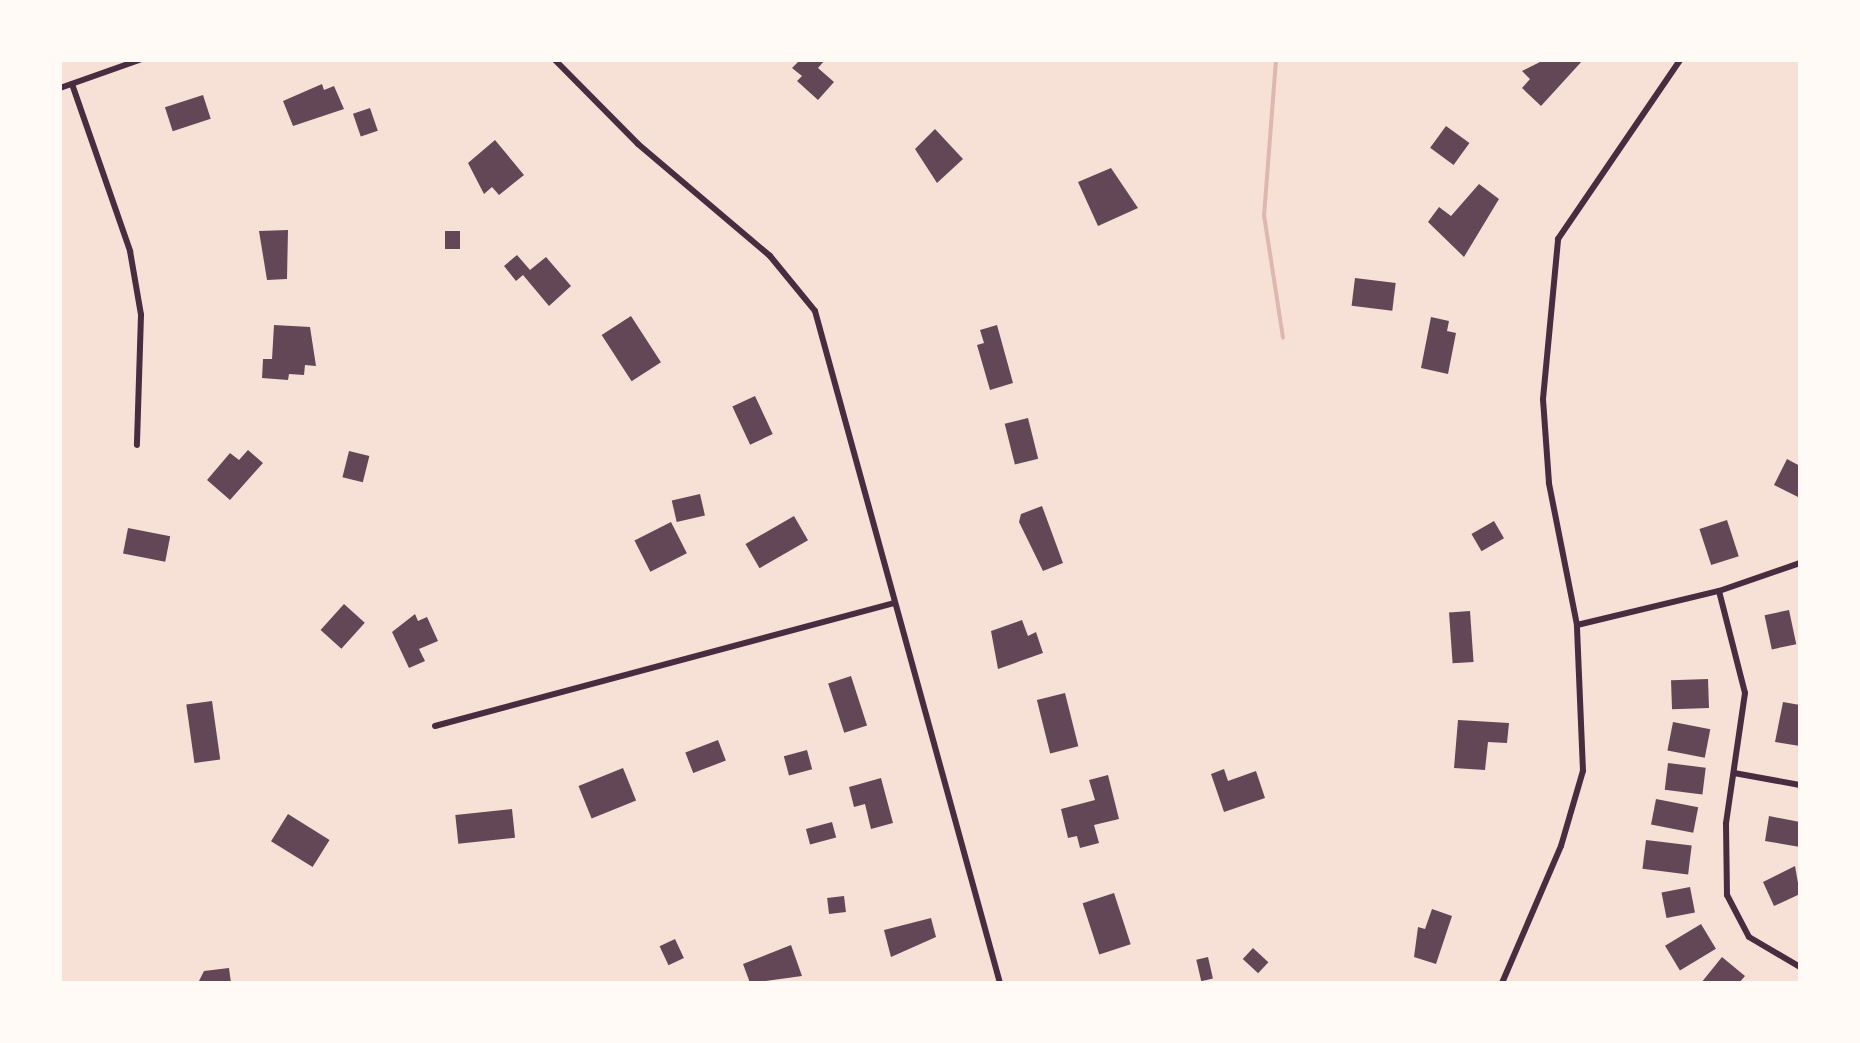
<!DOCTYPE html>
<html>
<head>
<meta charset="utf-8">
<style>
  body { margin:0 }
  #map { position:relative; width:1860px; height:1043px; overflow:hidden; background:#f7e1d7; font-family:Raleway,sans-serif }
  div>[style] { position:absolute }
  .stream>* { height:4px; margin:-2px; padding:0 2px; transform-origin:2px; border-radius:2px; background:#dcb8b0 }
  .building>* { inset:0; background:#644757; transform-origin:0 0 }
  .minor>* { height:6px; margin:-3px; padding:0 3px; transform-origin:3px; border-radius:3px; background:#4a2c40 }
  span { translate:-50% -50%; white-space:nowrap; text-align:center; line-height:1.15; -webkit-text-stroke:8px #fffaf5; paint-order:stroke }
  .frame { position:absolute; inset:0; border:62px solid #fffaf5; pointer-events:none }
</style>
</head>
<body>
<div id="map">
  <div class="stream">
    <i style="left:1276px;top:60px;width:155px;rotate:94.4deg"></i>
    <i style="left:1264px;top:215px;width:124px;rotate:81.2deg"></i>
  </div>
  <div class="building">
    <i style="clip-path:polygon(800px 60px,825px 60px,818px 68px,834px 82px,818px 100px,797px 81px,802px 76px,792px 68px)"></i>
    <i style="clip-path:polygon(1544px 60px,1583px 60px,1541px 106px,1522px 88px,1530px 79px,1522px 71px)"></i>
    <i style="clip-path:polygon(322px 84px,324px 90px,334px 86px,344px 109px,293px 126px,283px 101px)"></i>
    <i style="left:203px;top:95px;width:25px;height:40px;rotate:72deg"></i>
    <i style="left:370px;top:108px;width:24px;height:18px;rotate:71deg"></i>
    <i style="left:1446px;top:126px;width:29px;height:27px;rotate:36deg"></i>
    <i style="clip-path:polygon(935px 129px,963px 159px,937px 183px,915px 149px)"></i>
    <i style="clip-path:polygon(495px 140px,524px 175px,499px 195px,492px 187px,484px 194px,468px 163px)"></i>
    <i style="clip-path:polygon(1111px 168px,1138px 208px,1098px 226px,1078px 182px)"></i>
    <i style="clip-path:polygon(1479px 184px,1499px 199px,1464px 257px,1428px 222px,1439px 207px,1451px 216px)"></i>
    <i style="clip-path:polygon(288px 230px,287px 279px,267px 280px,259px 231px)"></i>
    <i style="left:445px;top:231px;width:15px;height:18px"></i>
    <i style="clip-path:polygon(517px 255px,530px 270px,546px 257px,571px 286px,549px 306px,523px 275px,516px 281px,504px 266px)"></i>
    <i style="left:1355px;top:278px;width:41px;height:28px;rotate:7deg"></i>
    <i style="left:631px;top:316px;width:55px;height:35px;rotate:57deg"></i>
    <i style="clip-path:polygon(1431px 317px,1449px 321px,1447px 331px,1456px 333px,1448px 374px,1421px 368px)"></i>
    <i style="clip-path:polygon(274px 325px,310px 327px,316px 366px,305px 365px,304px 375px,289px 374px,288px 380px,262px 378px,263px 359px,272px 359px)"></i>
    <i style="clip-path:polygon(997px 325px,1013px 383px,990px 390px,977px 345px,984px 343px,980px 330px)"></i>
    <i style="left:755px;top:396px;width:42px;height:25px;rotate:65deg"></i>
    <i style="left:1028px;top:418px;width:42px;height:24px;rotate:76deg"></i>
    <i style="clip-path:polygon(248px 450px,263px 463px,230px 500px,207px 480px,230px 453px,239px 460px)"></i>
    <i style="left:349px;top:451px;width:21px;height:27px;rotate:14deg"></i>
    <i style="clip-path:polygon(1787px 459px,1800px 466px,1800px 498px,1774px 485px)"></i>
    <i style="left:700px;top:494px;width:22px;height:29px;rotate:77deg"></i>
    <i style="clip-path:polygon(1042px 506px,1063px 563px,1043px 571px,1019px 522px,1021px 514px)"></i>
    <i style="left:794px;top:516px;width:28px;height:56px;rotate:60deg"></i>
    <i style="left:1727px;top:520px;width:38px;height:29px;rotate:72deg"></i>
    <i style="left:1494px;top:521px;width:20px;height:26px;rotate:60deg"></i>
    <i style="left:671px;top:522px;width:35px;height:41px;rotate:63deg"></i>
    <i style="left:128px;top:528px;width:43px;height:26px;rotate:11deg"></i>
    <i style="left:344px;top:604px;width:28px;height:35px;rotate:42deg"></i>
    <i style="left:1789px;top:610px;width:35px;height:25px;rotate:78deg"></i>
    <i style="left:1470px;top:611px;width:51px;height:21px;rotate:86deg"></i>
    <i style="clip-path:polygon(415px 614px,418px 621px,427px 617px,438px 641px,419px 649px,425px 661px,409px 668px,392px 632px)"></i>
    <i style="clip-path:polygon(1022px 620px,1028px 636px,1036px 632px,1043px 653px,998px 669px,991px 631px)"></i>
    <i style="left:851px;top:676px;width:52px;height:24px;rotate:72deg"></i>
    <i style="left:1708px;top:679px;width:29px;height:37px;rotate:88deg"></i>
    <i style="left:1065px;top:693px;width:55px;height:29px;rotate:76deg"></i>
    <i style="left:212px;top:701px;width:59px;height:26px;rotate:82deg"></i>
    <i style="clip-path:polygon(1783px 702px,1800px 705px,1800px 746px,1775px 742px)"></i>
    <i style="clip-path:polygon(1458px 720px,1509px 723px,1507px 743px,1488px 742px,1485px 770px,1454px 768px)"></i>
    <i style="left:1673px;top:722px;width:38px;height:29px;rotate:11deg"></i>
    <i style="left:718px;top:740px;width:22px;height:35px;rotate:69deg"></i>
    <i style="left:807px;top:750px;width:20px;height:24px;rotate:75deg"></i>
    <i style="left:1668px;top:763px;width:38px;height:27px;rotate:7deg"></i>
    <i style="left:623px;top:768px;width:35px;height:48px;rotate:68deg"></i>
    <i style="clip-path:polygon(1224px 769px,1228px 781px,1256px 771px,1265px 798px,1224px 812px,1211px 774px)"></i>
    <i style="clip-path:polygon(1108px 775px,1119px 819px,1094px 825px,1099px 843px,1080px 848px,1077px 836px,1068px 838px,1061px 809px,1095px 800px,1089px 780px)"></i>
    <i style="clip-path:polygon(881px 778px,893px 823px,871px 829px,865px 804px,854px 807px,849px 787px)"></i>
    <i style="left:1656px;top:799px;width:43px;height:26px;rotate:11deg"></i>
    <i style="left:512px;top:809px;width:29px;height:57px;rotate:84deg"></i>
    <i style="left:288px;top:814px;width:49px;height:32px;rotate:32deg"></i>
    <i style="clip-path:polygon(1769px 816px,1800px 822px,1800px 847px,1765px 841px)"></i>
    <i style="left:832px;top:822px;width:16px;height:27px;rotate:75deg"></i>
    <i style="left:1646px;top:840px;width:46px;height:29px;rotate:7deg"></i>
    <i style="clip-path:polygon(1795px 866px,1800px 894px,1774px 906px,1763px 882px)"></i>
    <i style="left:1690px;top:887px;width:26px;height:29px;rotate:79deg"></i>
    <i style="left:1114px;top:893px;width:54px;height:33px;rotate:72deg"></i>
    <i style="left:844px;top:896px;width:16px;height:17px;rotate:83deg"></i>
    <i style="clip-path:polygon(1432px 909px,1452px 916px,1436px 964px,1414px 957px,1418px 927px,1425px 929px)"></i>
    <i style="clip-path:polygon(931px 918px,936px 937px,891px 957px,884px 930px)"></i>
    <i style="left:1701px;top:924px;width:29px;height:42px;rotate:59deg"></i>
    <i style="left:675px;top:939px;width:21px;height:17px;rotate:65deg"></i>
    <i style="clip-path:polygon(791px 945px,802px 976px,750px 983px,743px 964px)"></i>
    <i style="left:1253px;top:948px;width:21px;height:15px;rotate:43deg"></i>
    <i style="left:1208px;top:957px;width:22px;height:12px;rotate:77deg"></i>
    <i style="clip-path:polygon(1722px 957px,1745px 976px,1739px 983px,1701px 983px)"></i>
    <i style="clip-path:polygon(229px 968px,231px 983px,198px 983px,204px 971px)"></i>
  </div>
  <div class="minor">
    <i style="left:555px;top:60px;width:118px;rotate:45.3deg"></i>
    <i style="left:638px;top:144px;width:173px;rotate:40.3deg"></i>
    <i style="left:770px;top:256px;width:71px;rotate:50.7deg"></i>
    <i style="left:815px;top:311px;width:697px;rotate:74.61deg"></i>
    <i style="left:72px;top:84px;width:177px;rotate:70.8deg"></i>
    <i style="left:130px;top:251px;width:65px;rotate:80.2deg"></i>
    <i style="left:141px;top:315px;width:130px;rotate:91.8deg"></i>
    <i style="left:60px;top:88px;width:84px;rotate:-19.5deg"></i>
    <i style="left:1719px;top:591px;width:105px;rotate:75.7deg"></i>
    <i style="left:1745px;top:693px;width:132px;rotate:98.3deg"></i>
    <i style="left:1726px;top:824px;width:71px;rotate:89.2deg"></i>
    <i style="left:1727px;top:895px;width:47px;rotate:62.4deg"></i>
    <i style="left:1749px;top:937px;width:59px;rotate:30.5deg"></i>
    <i style="left:1577px;top:625px;width:146px;rotate:-13.5deg"></i>
    <i style="left:1719px;top:591px;width:86px;rotate:-19.1deg"></i>
    <i style="left:435px;top:726px;width:475px;rotate:-15deg"></i>
    <i style="left:1734px;top:773px;width:67px;rotate:10.3deg"></i>
    <i style="left:1502px;top:983px;width:149px;rotate:-66.7deg"></i>
    <i style="left:1561px;top:846px;width:78px;rotate:-73.7deg"></i>
    <i style="left:1583px;top:771px;width:146px;rotate:-92.4deg"></i>
    <i style="left:1577px;top:625px;width:145px;rotate:-101.2deg"></i>
    <i style="left:1549px;top:483px;width:84px;rotate:-94.1deg"></i>
    <i style="left:1543px;top:399px;width:161px;rotate:-84.6deg"></i>
    <i style="left:1558px;top:239px;width:217px;rotate:-55.7deg"></i>
  </div>
  <div class="frame"></div>
</div>
</body>
</html>
